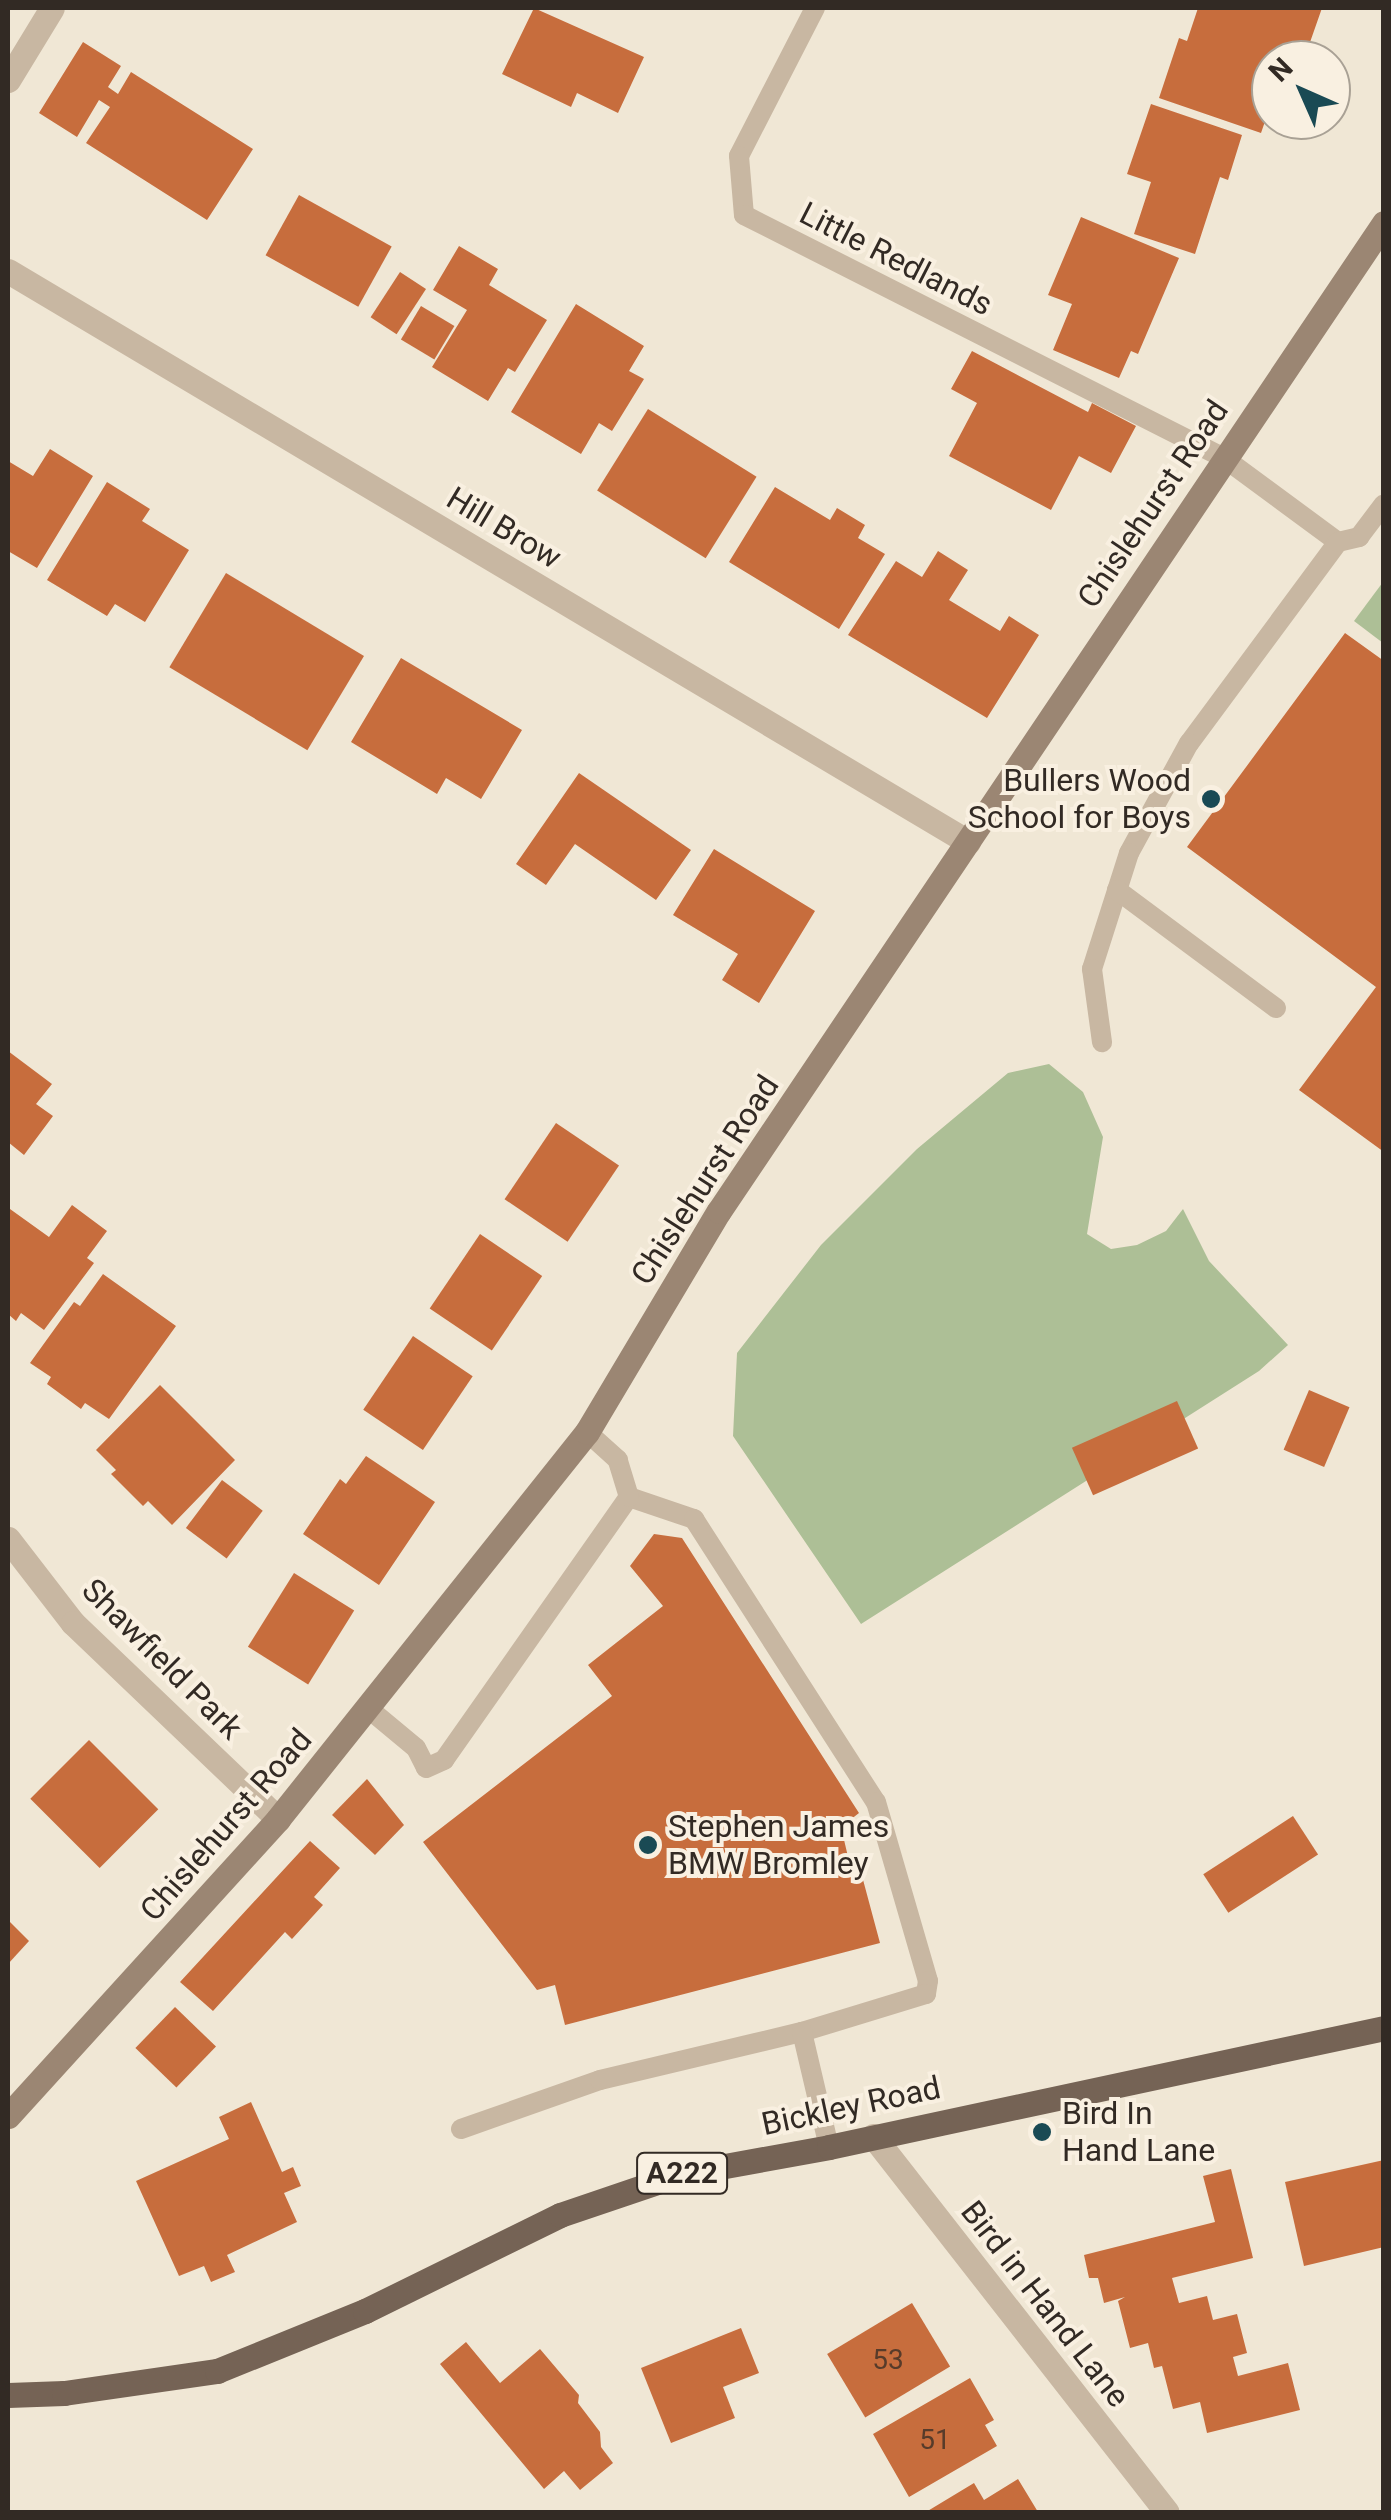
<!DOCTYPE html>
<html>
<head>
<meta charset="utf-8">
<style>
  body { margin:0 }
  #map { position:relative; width:1391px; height:2520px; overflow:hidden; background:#f0e7d5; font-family:Roboto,sans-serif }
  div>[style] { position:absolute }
  .green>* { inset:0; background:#adbf96 }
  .building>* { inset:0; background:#c76d3d; transform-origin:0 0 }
  .service>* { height:20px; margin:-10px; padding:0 10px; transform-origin:10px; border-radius:10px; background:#c8b7a2 }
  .minor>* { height:25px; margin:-12.5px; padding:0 12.5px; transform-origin:12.5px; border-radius:12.5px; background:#c8b7a2 }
  .secondary>* { height:25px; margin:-12.5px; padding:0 12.5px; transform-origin:12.5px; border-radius:12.5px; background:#9b8673 }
  .primary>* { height:25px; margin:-12.5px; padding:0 12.5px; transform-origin:12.5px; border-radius:12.5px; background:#756355 }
  .dots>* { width:28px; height:28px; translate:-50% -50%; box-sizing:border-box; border:5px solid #f9f0e1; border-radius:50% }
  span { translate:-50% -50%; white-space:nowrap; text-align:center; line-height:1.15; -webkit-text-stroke:8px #f9f0e1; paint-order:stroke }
  .number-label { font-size:28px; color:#573b2a }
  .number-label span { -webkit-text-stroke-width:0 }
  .shield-label span { padding:2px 8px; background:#f9f0e1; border:2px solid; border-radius:8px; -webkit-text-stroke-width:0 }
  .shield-label { font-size:30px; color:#322a24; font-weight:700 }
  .street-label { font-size:32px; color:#322a24 }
  .poi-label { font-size:32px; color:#322a24 }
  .right { translate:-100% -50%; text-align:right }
  .left { translate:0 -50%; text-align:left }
  .frame { position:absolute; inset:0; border:10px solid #322a24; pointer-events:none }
  .north { position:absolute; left:1251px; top:40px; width:100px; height:100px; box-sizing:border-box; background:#f9f0e1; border:2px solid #a9a195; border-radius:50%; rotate:315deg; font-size:28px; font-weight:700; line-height:40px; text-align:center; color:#322a24 }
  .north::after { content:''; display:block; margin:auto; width:35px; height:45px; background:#1a4a54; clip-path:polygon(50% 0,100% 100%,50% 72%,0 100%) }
</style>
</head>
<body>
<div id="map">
  <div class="green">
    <i style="clip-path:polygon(1383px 582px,1383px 643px,1354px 621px)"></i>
    <i style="clip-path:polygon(1049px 1064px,1083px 1092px,1103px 1137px,1087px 1234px,1111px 1249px,1137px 1245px,1166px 1231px,1183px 1209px,1209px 1261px,1288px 1345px,1259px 1371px,861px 1624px,733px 1436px,737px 1353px,821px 1245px,917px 1149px,1008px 1073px)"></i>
  </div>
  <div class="building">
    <i style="clip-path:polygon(534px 8px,644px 57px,618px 113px,577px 93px,571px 107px,502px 74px)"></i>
    <i style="clip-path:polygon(1198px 8px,1322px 8px,1308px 48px,1292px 43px,1286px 60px,1271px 60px,1271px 104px,1261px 133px,1159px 98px,1179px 38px,1187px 41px)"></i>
    <i style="clip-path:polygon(83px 42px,121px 66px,108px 87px,118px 94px,131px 72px,253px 149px,207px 220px,86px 143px,110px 107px,99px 100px,77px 137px,39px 113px)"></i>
    <i style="clip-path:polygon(1151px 104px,1242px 135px,1228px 180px,1220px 177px,1195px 254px,1134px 234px,1151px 182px,1127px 174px)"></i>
    <i style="left:299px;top:195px;width:106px;height:69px;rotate:29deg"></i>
    <i style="clip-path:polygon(1081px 217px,1179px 258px,1138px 354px,1131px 351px,1119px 378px,1053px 350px,1072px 304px,1048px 295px)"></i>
    <i style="clip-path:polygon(459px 246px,498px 269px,489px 285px,547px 320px,515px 372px,508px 368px,488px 401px,432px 367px,467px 310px,433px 290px)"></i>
    <i style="left:400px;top:272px;width:31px;height:54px;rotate:33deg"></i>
    <i style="clip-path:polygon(576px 304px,644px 346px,629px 371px,644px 379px,612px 431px,599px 423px,581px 454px,511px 412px)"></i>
    <i style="left:421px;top:306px;width:39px;height:39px;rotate:31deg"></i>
    <i style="clip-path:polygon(972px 351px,1088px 412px,1092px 403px,1136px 426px,1111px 473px,1079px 456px,1051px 510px,949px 456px,977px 403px,951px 389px)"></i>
    <i style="left:648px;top:409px;width:128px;height:96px;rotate:32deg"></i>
    <i style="clip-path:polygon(50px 449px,93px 476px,37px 568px,8px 551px,8px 461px,33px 476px)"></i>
    <i style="clip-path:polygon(107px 482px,150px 509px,142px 521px,189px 550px,145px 622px,115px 604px,107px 616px,47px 580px)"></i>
    <i style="clip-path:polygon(775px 487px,830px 520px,837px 508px,865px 525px,858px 538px,885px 554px,839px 629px,729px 562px)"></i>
    <i style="clip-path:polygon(938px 551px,968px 570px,949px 600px,1000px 631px,1009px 616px,1039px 635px,987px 718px,848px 635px,896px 561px,922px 577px)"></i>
    <i style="left:226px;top:573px;width:161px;height:110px;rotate:31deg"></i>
    <i style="clip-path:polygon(1345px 633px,1384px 661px,1384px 1152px,1299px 1090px,1376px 987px,1187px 847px)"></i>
    <i style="clip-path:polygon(401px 658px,522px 730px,481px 799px,446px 778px,437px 794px,351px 742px)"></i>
    <i style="clip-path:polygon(579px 773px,691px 850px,656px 900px,575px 844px,546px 885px,516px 864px)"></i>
    <i style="clip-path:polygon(714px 849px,815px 911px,759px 1003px,722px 980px,738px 954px,673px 915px)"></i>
    <i style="clip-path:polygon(8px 1051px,52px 1084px,36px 1104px,53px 1116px,24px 1155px,8px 1142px)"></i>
    <i style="left:556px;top:1123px;width:76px;height:92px;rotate:34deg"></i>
    <i style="clip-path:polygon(72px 1205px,107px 1231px,87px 1258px,94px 1263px,44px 1330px,21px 1313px,16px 1321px,8px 1314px,8px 1212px,10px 1209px,49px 1237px)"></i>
    <i style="left:480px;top:1234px;width:75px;height:90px;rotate:34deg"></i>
    <i style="clip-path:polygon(103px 1274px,176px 1326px,109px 1419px,85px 1403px,81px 1409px,47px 1384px,51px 1377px,30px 1363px,74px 1302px,80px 1306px)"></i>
    <i style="left:413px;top:1336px;width:72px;height:89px;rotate:34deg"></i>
    <i style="clip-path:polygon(160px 1385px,235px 1460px,172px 1525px,148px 1501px,143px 1506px,111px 1474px,116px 1470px,96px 1450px)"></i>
    <i style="left:1309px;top:1390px;width:44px;height:65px;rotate:23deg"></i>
    <i style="left:1177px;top:1401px;width:52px;height:115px;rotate:66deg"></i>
    <i style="clip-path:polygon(366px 1456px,435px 1502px,379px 1585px,303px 1534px,340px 1479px,346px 1484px)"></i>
    <i style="left:222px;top:1480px;width:51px;height:60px;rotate:37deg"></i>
    <i style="clip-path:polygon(654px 1534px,682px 1538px,859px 1813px,841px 1827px,853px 1878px,862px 1876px,880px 1943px,565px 2025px,555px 1985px,537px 1990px,423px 1842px,612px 1696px,588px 1665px,663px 1606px,630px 1566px)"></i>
    <i style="left:294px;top:1573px;width:71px;height:87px;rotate:32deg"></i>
    <i style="left:89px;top:1740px;width:98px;height:83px;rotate:45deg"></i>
    <i style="clip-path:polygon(367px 1779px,404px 1825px,375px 1855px,332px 1815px)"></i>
    <i style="left:1293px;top:1816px;width:46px;height:107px;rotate:57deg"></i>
    <i style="clip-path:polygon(310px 1841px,340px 1868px,314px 1897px,323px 1905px,292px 1939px,285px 1932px,213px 2011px,180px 1982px)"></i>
    <i style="clip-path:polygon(8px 1920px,29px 1941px,8px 1964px)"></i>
    <i style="left:175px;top:2007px;width:57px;height:57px;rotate:44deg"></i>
    <i style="clip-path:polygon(251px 2102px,282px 2172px,293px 2167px,301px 2186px,284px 2193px,297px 2222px,227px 2255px,235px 2272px,211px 2282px,204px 2266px,179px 2276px,136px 2181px,229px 2139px,219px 2117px)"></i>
    <i style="clip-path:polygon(1384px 2160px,1384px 2247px,1304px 2266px,1285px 2182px)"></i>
    <i style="clip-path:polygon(1231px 2169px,1253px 2258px,1172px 2278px,1179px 2303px,1207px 2296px,1213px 2320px,1237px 2314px,1247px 2353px,1233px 2357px,1238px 2376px,1288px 2363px,1300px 2410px,1207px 2433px,1200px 2402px,1173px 2409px,1162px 2366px,1154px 2368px,1148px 2343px,1130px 2348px,1118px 2301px,1125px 2297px,1104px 2303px,1098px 2278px,1089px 2278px,1084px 2255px,1215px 2222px,1203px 2176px)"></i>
    <i style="left:912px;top:2303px;width:74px;height:99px;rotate:59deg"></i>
    <i style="clip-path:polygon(741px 2328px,759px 2373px,723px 2387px,735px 2418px,671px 2443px,641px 2368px)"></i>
    <i style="clip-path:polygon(466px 2342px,500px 2383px,540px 2349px,579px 2395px,578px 2403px,600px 2432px,601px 2447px,613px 2463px,580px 2490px,564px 2471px,544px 2489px,440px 2364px)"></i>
    <i style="clip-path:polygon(970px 2378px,994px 2420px,985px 2425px,997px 2446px,909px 2497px,873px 2434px)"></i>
    <i style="clip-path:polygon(1018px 2479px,1038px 2512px,926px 2512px,974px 2483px,984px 2500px)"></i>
  </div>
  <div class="service">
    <i style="left:815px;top:8px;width:166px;rotate:117.2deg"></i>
    <i style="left:739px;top:156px;width:59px;rotate:85.2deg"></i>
    <i style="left:744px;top:215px;width:538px;rotate:26.85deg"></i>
    <i style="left:1224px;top:458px;width:142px;rotate:36.4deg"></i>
    <i style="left:1338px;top:542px;width:250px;rotate:126.5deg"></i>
    <i style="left:1189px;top:743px;width:125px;rotate:118.6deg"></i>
    <i style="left:1129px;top:853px;width:122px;rotate:107.7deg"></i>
    <i style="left:1092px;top:969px;width:74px;rotate:82.2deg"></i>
    <i style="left:1338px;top:542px;width:22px;rotate:-13deg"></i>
    <i style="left:1359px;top:537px;width:41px;rotate:-52.9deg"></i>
    <i style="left:1117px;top:890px;width:198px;rotate:36.6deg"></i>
    <i style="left:629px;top:1497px;width:69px;rotate:18.7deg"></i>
    <i style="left:694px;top:1519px;width:336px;rotate:57.3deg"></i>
    <i style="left:876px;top:1802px;width:186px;rotate:73.8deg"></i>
    <i style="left:928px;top:1981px;width:13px;rotate:99deg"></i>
    <i style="left:926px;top:1994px;width:130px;rotate:163deg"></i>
    <i style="left:369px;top:1709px;width:61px;rotate:39.7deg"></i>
    <i style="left:416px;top:1748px;width:22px;rotate:63deg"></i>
    <i style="left:426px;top:1768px;width:20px;rotate:-24deg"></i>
    <i style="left:444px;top:1760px;width:322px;rotate:-54.9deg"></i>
    <i style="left:629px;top:1497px;width:39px;rotate:-107deg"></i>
    <i style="left:618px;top:1460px;width:42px;rotate:-137.9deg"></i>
    <i style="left:461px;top:2129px;width:147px;rotate:-19.4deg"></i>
    <i style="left:600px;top:2080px;width:208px;rotate:-13.4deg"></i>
    <i style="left:802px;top:2032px;width:118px;rotate:76.8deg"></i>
  </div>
  <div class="minor">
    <i style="left:8px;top:80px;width:84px;rotate:-58.6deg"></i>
    <i style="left:8px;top:271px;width:1117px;rotate:30.74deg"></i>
    <i style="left:8px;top:1539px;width:106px;rotate:52.3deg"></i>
    <i style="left:73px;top:1623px;width:284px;rotate:43.7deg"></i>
    <i style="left:873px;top:2136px;width:477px;rotate:52deg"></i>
  </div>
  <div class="secondary">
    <i style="left:8px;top:2116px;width:401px;rotate:-47.7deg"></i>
    <i style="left:278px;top:1819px;width:495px;rotate:-51.4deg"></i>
    <i style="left:587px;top:1432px;width:257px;rotate:-59.2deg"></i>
    <i style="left:719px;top:1211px;width:1191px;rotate:-56.06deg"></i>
  </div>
  <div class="primary">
    <i style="left:8px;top:2395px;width:56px;rotate:-2deg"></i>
    <i style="left:64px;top:2393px;width:155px;rotate:-8.2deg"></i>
    <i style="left:217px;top:2371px;width:160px;rotate:-22.1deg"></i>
    <i style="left:365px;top:2311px;width:217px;rotate:-26.2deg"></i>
    <i style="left:560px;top:2215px;width:128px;rotate:-18.7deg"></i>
    <i style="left:681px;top:2174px;width:150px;rotate:-10.3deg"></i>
    <i style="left:829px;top:2147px;width:568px;rotate:-12.1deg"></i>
  </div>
  <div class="dots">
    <i style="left:1211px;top:799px;background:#1a4a54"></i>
    <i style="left:648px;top:1845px;background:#1a4a54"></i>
    <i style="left:1042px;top:2132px;background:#1a4a54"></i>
  </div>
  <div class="number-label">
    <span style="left:888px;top:2360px">53</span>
    <span style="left:935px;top:2440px">51</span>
  </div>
  <div class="shield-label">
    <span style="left:682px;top:2173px">A222</span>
  </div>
  <div class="street-label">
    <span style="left:896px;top:259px;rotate:27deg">Little Redlands</span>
    <span style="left:1153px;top:504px;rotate:-56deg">Chislehurst Road</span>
    <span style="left:504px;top:528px;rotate:31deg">Hill Brow</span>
    <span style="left:705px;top:1180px;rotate:-57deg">Chislehurst Road</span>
    <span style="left:162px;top:1659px;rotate:45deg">Shawfield Park</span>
    <span style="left:226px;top:1825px;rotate:-49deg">Chislehurst Road</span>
    <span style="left:851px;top:2106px;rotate:-12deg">Bickley Road</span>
    <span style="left:1045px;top:2304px;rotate:52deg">Bird in Hand Lane</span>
  </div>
  <div class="poi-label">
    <span class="right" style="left:1191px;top:799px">Bullers Wood<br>School for Boys</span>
    <span class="left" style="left:668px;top:1845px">Stephen James<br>BMW Bromley</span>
    <span class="left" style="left:1062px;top:2132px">Bird In<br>Hand Lane</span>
  </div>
  <div class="frame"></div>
  <div class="north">N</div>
</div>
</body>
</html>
